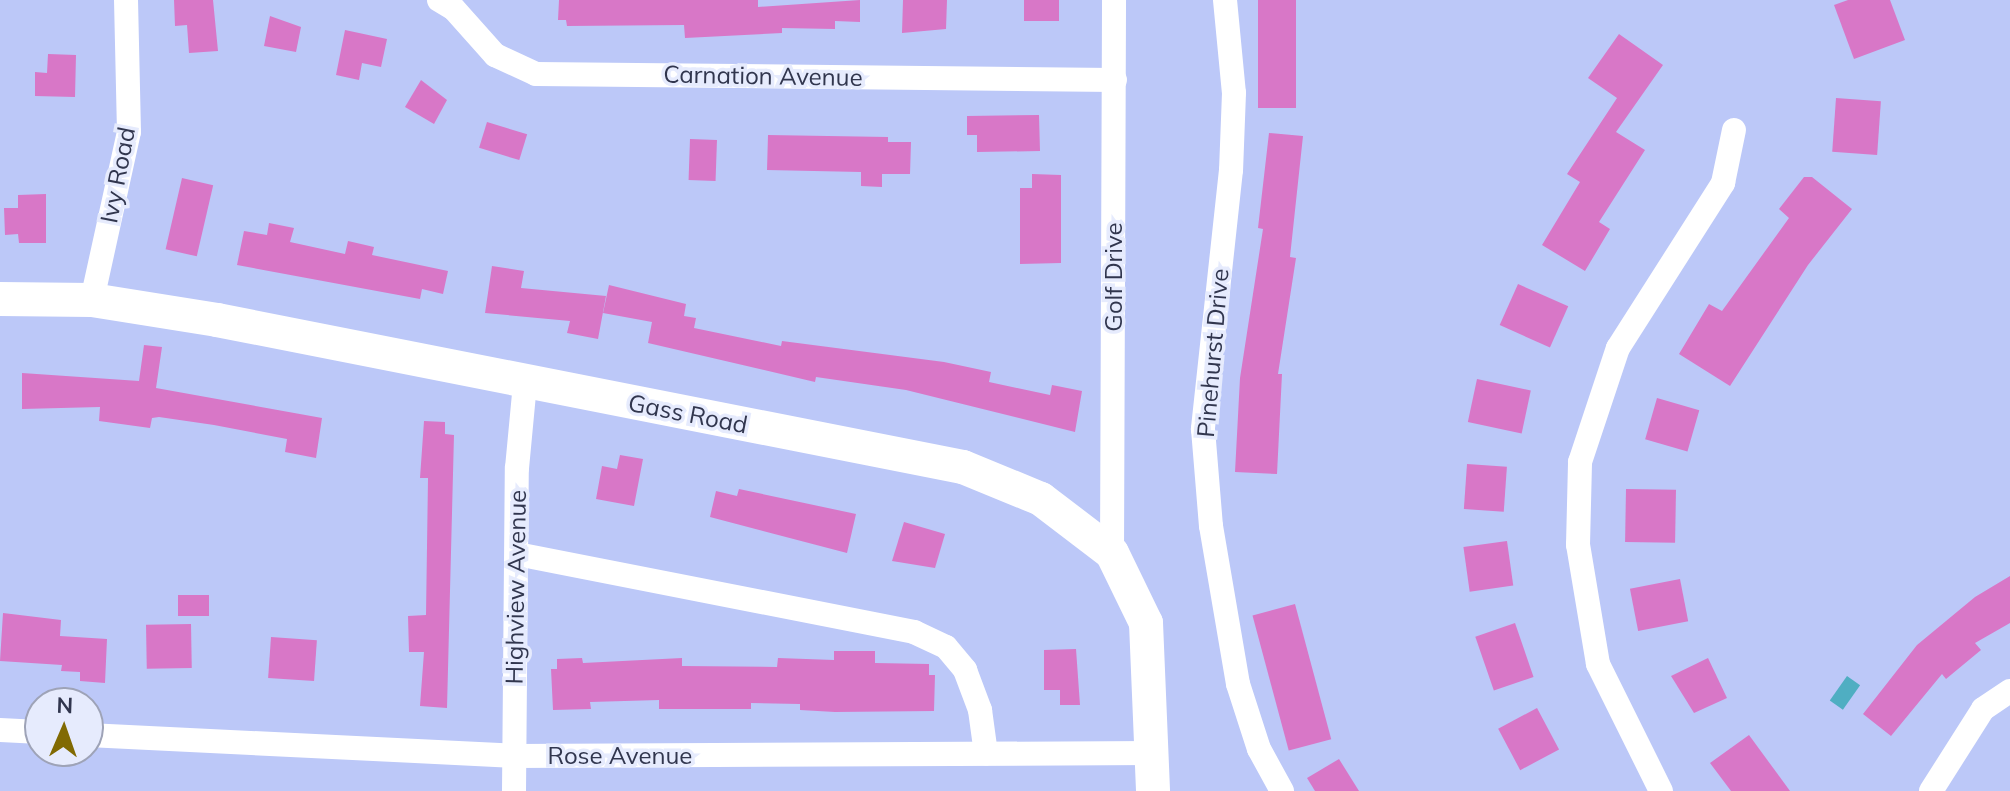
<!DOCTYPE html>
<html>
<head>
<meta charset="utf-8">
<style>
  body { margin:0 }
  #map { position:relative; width:2010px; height:791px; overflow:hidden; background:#bcc8f8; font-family:Mulish,sans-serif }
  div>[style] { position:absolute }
  .water>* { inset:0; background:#4faec2; transform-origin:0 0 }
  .building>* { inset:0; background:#d877c7; transform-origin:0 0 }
  .street>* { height:24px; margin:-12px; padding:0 12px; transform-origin:12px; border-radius:12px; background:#fff }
  .secondary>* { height:34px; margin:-17px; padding:0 17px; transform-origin:17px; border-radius:17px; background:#fff }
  span { translate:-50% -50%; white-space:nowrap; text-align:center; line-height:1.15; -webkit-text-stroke:7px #e6ebfd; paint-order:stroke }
  .street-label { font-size:24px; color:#31364e }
  .north { position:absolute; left:24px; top:687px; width:80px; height:80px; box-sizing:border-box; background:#e6ebfd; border:2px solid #9ea3b7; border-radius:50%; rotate:2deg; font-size:22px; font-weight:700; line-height:32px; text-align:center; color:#31364e }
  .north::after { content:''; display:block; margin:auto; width:28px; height:36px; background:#816a03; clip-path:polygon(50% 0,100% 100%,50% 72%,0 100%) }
</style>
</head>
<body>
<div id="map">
  <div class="water">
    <i style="left:1847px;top:676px;width:16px;height:30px;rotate:35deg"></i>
  </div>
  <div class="building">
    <i style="clip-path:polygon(174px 0,213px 0,218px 51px,189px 53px,187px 25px,175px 26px)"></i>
    <i style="clip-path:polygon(559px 0,758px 0,758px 7px,860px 0,860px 22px,835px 21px,835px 29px,782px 28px,782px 33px,685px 38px,684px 25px,567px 26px,566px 20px,558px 20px)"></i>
    <i style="clip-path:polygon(903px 0,947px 0,946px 29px,902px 33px)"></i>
    <i style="left:1024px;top:0;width:35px;height:21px"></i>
    <i style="left:1258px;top:0;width:38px;height:108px"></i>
    <i style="clip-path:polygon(1848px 0,1890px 0,1905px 40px,1854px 59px,1834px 5px)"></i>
    <i style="clip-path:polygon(270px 16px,301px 27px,296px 52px,264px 46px)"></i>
    <i style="clip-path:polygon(345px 30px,387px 39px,381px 67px,362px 63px,359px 80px,336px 75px)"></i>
    <i style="clip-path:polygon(1619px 34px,1663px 65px,1616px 132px,1645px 150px,1599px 222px,1610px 229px,1585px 271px,1542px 245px,1580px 182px,1567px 174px,1617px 98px,1588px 78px)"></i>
    <i style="clip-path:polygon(48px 54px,76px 55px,75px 97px,35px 96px,35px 72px,47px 73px)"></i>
    <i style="clip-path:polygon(421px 80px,447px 100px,434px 124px,405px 107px)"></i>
    <i style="left:1836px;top:98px;width:45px;height:54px;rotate:4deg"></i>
    <i style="clip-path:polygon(1039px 115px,1040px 151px,977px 152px,977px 135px,967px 135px,967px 116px)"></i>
    <i style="left:487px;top:122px;width:42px;height:27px;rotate:17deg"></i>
    <i style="clip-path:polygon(1269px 133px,1303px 136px,1290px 257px,1296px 258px,1278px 374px,1282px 374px,1277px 474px,1235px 472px,1240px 378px,1263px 229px,1258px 228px)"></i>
    <i style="clip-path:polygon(768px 135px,888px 137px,888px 142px,911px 142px,910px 174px,882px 174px,882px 187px,861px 186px,861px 172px,767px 170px)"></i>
    <i style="left:690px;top:139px;width:27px;height:41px;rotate:2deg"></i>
    <i style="clip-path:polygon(1032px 174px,1061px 175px,1061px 263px,1020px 264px,1020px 188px,1032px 188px)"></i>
    <i style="clip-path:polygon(1804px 177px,1812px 177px,1852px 209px,1808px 265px,1730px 386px,1679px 354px,1709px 304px,1722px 311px,1789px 218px,1779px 209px)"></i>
    <i style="left:182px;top:178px;width:32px;height:73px;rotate:13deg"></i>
    <i style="clip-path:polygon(46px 194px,46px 243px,19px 243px,18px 234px,5px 235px,4px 208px,18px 208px,18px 195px)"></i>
    <i style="clip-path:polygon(269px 223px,294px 228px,290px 242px,345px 254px,348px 241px,374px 247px,372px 255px,448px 271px,443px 294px,422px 289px,420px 299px,237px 265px,244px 231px,267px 235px)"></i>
    <i style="clip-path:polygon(492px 266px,524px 271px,521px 288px,606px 296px,598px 339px,567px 333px,570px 321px,485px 313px)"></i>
    <i style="left:1518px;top:284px;width:55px;height:45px;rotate:24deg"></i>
    <i style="clip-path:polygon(609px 285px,686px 304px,684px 316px,696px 318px,694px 328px,781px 346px,782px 341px,944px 362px,991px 372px,989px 382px,1050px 395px,1052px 385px,1082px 391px,1075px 432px,906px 390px,816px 377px,815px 382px,648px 343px,652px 322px,603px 313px)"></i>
    <i style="clip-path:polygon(144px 345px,162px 347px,156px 388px,322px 418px,316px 458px,285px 452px,287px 439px,214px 425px,159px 417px,152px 418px,150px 428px,99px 421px,100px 407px,22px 409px,22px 373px,139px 381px)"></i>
    <i style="left:1477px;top:379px;width:55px;height:44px;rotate:12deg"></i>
    <i style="left:1657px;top:398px;width:44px;height:43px;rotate:16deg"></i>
    <i style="clip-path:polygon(424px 421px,445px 422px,445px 434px,454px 435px,447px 708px,420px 706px,424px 652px,409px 652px,408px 616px,426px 615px,428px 478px,420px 478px)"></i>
    <i style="clip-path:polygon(620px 455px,643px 459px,634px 506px,596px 499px,602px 466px,617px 469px)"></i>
    <i style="left:1467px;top:464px;width:40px;height:45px;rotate:4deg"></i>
    <i style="clip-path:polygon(739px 489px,856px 514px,847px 553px,710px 517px,716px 491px,737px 496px)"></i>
    <i style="left:1626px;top:489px;width:50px;height:53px;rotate:1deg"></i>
    <i style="clip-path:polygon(904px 522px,945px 534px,935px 568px,892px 561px)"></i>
    <i style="left:1507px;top:541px;width:45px;height:44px;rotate:82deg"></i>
    <i style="clip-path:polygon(2010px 576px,2010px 623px,1975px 643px,1981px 650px,1946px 679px,1942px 674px,1891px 736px,1863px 714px,1917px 645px,1975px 597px)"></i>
    <i style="left:1680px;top:579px;width:43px;height:51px;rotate:79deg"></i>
    <i style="left:178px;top:595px;width:31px;height:21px"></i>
    <i style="left:1295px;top:604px;width:140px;height:44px;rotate:75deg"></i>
    <i style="clip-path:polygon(3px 613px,61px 620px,60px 636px,107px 639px,105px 683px,80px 681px,80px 672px,61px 671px,62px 665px,0 661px)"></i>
    <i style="left:1515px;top:623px;width:57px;height:42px;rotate:71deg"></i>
    <i style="left:191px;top:624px;width:44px;height:45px;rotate:89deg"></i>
    <i style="left:271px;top:637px;width:46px;height:41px;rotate:4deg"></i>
    <i style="clip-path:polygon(1076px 649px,1080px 705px,1060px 705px,1060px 690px,1044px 690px,1044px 650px)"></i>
    <i style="clip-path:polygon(834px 651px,875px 651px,875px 663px,929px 664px,929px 675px,935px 675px,934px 711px,835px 712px,800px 710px,800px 704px,751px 703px,751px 709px,659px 709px,659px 700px,590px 702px,591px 709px,553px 710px,551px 669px,557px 669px,557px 659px,582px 658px,583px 663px,682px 658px,682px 666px,777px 667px,778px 658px,834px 660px)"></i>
    <i style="clip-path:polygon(1708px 658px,1727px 698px,1694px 713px,1671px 676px)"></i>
    <i style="left:1537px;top:708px;width:47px;height:44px;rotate:62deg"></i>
    <i style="clip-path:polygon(1749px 735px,1790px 791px,1731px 791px,1710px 763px)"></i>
    <i style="clip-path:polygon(1339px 759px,1359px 791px,1315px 791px,1307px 778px)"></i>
  </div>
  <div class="street">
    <i style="left:439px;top:0;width:17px;rotate:31deg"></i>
    <i style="left:454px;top:9px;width:62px;rotate:48.3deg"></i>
    <i style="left:495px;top:55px;width:45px;rotate:24.9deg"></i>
    <i style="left:536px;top:74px;width:579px;rotate:0.59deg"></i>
    <i style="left:1225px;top:0;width:93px;rotate:84.5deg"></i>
    <i style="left:1234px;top:93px;width:77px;rotate:92.2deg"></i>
    <i style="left:1231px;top:170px;width:261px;rotate:96.2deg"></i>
    <i style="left:1203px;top:429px;width:97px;rotate:85.3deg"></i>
    <i style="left:1211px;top:526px;width:160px;rotate:80.3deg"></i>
    <i style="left:1238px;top:684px;width:68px;rotate:72.1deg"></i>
    <i style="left:1259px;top:749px;width:48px;rotate:61.3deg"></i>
    <i style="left:92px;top:300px;width:172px;rotate:-77.6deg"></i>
    <i style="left:129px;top:132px;width:132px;rotate:-91.3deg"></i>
    <i style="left:1112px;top:553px;width:553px;rotate:-89.79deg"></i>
    <i style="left:517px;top:554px;width:405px;rotate:11.1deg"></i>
    <i style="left:914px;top:632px;width:35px;rotate:25deg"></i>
    <i style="left:946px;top:647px;width:30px;rotate:50deg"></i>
    <i style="left:965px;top:670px;width:43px;rotate:69.4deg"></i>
    <i style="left:980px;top:710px;width:44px;rotate:82.2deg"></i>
    <i style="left:0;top:730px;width:40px;rotate:2.9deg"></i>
    <i style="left:88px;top:735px;width:427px;rotate:2.8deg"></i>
    <i style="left:514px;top:756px;width:639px;rotate:-0.27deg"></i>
    <i style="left:514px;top:791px;width:323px;rotate:-89.5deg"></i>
    <i style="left:517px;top:468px;width:85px;rotate:-84.6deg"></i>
    <i style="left:1661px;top:791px;width:142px;rotate:-116.4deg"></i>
    <i style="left:1598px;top:664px;width:121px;rotate:-99.5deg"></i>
    <i style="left:1578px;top:545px;width:83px;rotate:-88.6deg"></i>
    <i style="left:1580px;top:462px;width:120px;rotate:-71.6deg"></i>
    <i style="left:1618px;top:348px;width:196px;rotate:-57.5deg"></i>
    <i style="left:1723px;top:183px;width:54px;rotate:-78.3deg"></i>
    <i style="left:1931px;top:791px;width:97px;rotate:-57.6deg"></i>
    <i style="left:1983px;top:709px;width:32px;rotate:-34deg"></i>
  </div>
  <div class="secondary">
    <i style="left:0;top:299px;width:92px;rotate:0.6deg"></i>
    <i style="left:92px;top:300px;width:127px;rotate:9.1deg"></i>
    <i style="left:217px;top:320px;width:760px;rotate:11.15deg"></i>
    <i style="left:963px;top:467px;width:84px;rotate:22.3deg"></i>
    <i style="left:1041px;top:499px;width:89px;rotate:37.3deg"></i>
    <i style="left:1112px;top:553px;width:78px;rotate:64.1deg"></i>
    <i style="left:1146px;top:623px;width:168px;rotate:87.6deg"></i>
  </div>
  <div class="street-label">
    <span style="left:763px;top:76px;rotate:1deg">Carnation Avenue</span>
    <span style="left:118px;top:175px;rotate:-79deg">Ivy Road</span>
    <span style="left:1114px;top:277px;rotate:-90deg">Golf Drive</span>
    <span style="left:1213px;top:353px;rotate:-85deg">Pinehurst Drive</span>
    <span style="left:688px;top:414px;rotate:11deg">Gass Road</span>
    <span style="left:516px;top:587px;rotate:-89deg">Highview Avenue</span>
    <span style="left:620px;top:756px">Rose Avenue</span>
  </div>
  <div class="north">N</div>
</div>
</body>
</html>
